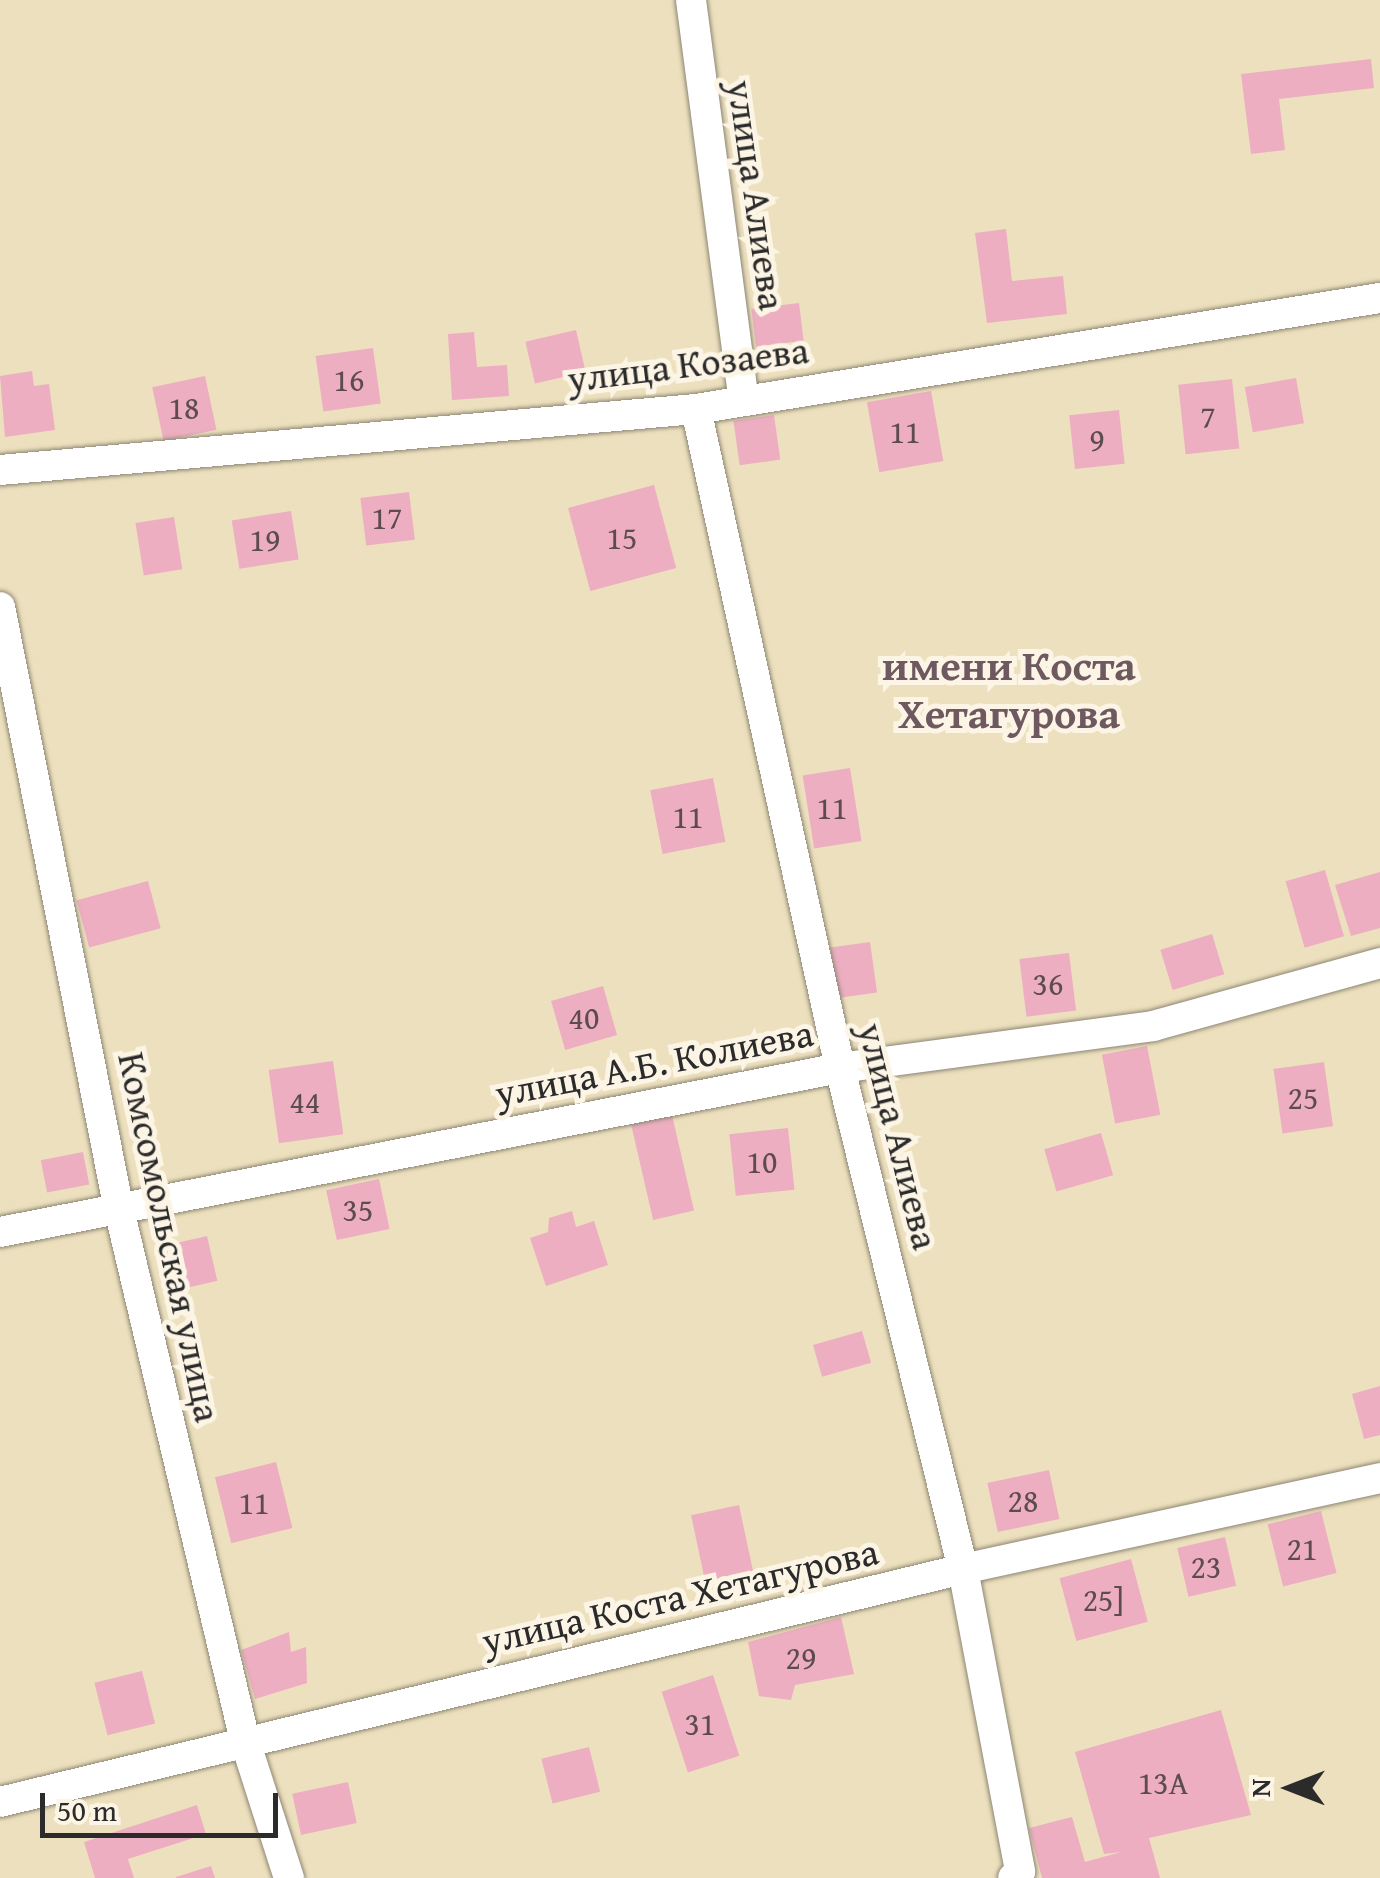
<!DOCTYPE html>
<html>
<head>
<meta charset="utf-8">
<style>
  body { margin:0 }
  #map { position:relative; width:1380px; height:1878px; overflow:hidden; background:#ede0be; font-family:"Gentium Book Plus",serif }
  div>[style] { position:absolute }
  .building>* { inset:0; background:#edaec1; transform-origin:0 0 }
  .roads { filter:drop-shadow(0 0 2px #8c8674) drop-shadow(0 0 2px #8c8674) }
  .street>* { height:30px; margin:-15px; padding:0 15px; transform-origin:15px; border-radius:15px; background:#fff }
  span { translate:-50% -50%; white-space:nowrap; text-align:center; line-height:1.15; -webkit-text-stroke:10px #fcf5e5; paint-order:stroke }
  .number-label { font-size:32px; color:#5c4c50 }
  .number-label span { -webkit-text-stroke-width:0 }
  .street-label { font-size:38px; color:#2b2b2b }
  .quarter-label { font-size:42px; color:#6f5960; font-weight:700 }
  .north { position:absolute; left:1240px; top:1738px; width:100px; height:100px; -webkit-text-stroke:8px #fcf5e5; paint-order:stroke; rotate:270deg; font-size:28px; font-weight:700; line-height:40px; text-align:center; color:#2b2b2b }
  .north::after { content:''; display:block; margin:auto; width:35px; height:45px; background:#2b2b2b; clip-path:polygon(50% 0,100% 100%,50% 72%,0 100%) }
  .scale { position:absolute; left:40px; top:1793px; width:238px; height:45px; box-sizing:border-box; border:5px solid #2b2b2b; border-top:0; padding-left:12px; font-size:30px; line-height:35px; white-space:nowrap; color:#2b2b2b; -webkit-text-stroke:8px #fcf5e5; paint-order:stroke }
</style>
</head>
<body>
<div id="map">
  <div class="building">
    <i style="clip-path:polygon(1371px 59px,1374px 88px,1279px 99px,1285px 150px,1251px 154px,1241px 74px)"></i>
    <i style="clip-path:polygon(1006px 229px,1012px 281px,1063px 276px,1067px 314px,987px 323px,975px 233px)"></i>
    <i style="left:799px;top:303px;width:38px;height:48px;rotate:83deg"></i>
    <i style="left:576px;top:330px;width:43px;height:52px;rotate:77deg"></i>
    <i style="clip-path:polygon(474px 332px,477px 367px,507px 365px,509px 396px,452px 400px,448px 334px)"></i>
    <i style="left:373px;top:348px;width:56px;height:58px;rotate:82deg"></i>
    <i style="clip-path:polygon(32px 371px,34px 386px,49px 384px,55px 430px,5px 437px,0 376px)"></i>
    <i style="left:205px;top:376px;width:55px;height:54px;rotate:78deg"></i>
    <i style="left:1296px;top:378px;width:46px;height:52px;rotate:80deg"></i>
    <i style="left:1232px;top:379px;width:70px;height:54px;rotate:84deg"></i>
    <i style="left:931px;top:391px;width:71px;height:65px;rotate:80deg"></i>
    <i style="left:1119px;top:410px;width:54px;height:50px;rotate:84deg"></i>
    <i style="left:774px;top:415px;width:45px;height:41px;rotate:82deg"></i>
    <i style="left:654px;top:485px;width:86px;height:89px;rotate:75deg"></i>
    <i style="left:409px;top:492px;width:48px;height:49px;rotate:83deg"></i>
    <i style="left:291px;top:511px;width:49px;height:60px;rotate:81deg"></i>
    <i style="left:174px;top:517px;width:53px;height:39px;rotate:81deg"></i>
    <i style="left:850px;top:768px;width:74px;height:48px;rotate:81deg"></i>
    <i style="left:713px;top:778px;width:65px;height:64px;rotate:79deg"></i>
    <i style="left:1325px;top:870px;width:69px;height:41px;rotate:74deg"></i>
    <i style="clip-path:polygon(1380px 872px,1380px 928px,1351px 936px,1335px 885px)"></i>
    <i style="left:148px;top:881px;width:49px;height:74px;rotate:75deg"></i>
    <i style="left:1212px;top:934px;width:42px;height:54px;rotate:73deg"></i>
    <i style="left:870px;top:942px;width:51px;height:40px;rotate:82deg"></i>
    <i style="left:1069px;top:953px;width:58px;height:50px;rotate:83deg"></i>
    <i style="left:603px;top:986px;width:51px;height:54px;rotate:74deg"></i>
    <i style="left:1147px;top:1046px;width:70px;height:46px;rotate:79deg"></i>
    <i style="left:333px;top:1061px;width:74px;height:65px;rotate:82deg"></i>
    <i style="left:1324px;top:1062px;width:65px;height:51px;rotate:82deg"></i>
    <i style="left:672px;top:1115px;width:98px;height:42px;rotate:77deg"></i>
    <i style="left:788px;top:1128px;width:62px;height:59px;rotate:84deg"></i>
    <i style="left:1101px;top:1133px;width:44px;height:59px;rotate:74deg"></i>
    <i style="left:83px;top:1152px;width:33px;height:43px;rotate:79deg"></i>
    <i style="left:379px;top:1179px;width:51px;height:54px;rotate:78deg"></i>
    <i style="clip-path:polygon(572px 1211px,576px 1227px,594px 1221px,608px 1265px,546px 1286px,530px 1238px,548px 1232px,549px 1218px)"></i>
    <i style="left:207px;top:1236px;width:46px;height:46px;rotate:77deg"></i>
    <i style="left:862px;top:1331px;width:33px;height:51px;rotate:74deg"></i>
    <i style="clip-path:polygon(1380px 1386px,1380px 1435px,1364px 1439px,1352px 1394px)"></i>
    <i style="left:276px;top:1462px;width:68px;height:63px;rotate:76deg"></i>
    <i style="left:1049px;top:1470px;width:50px;height:63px;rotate:78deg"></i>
    <i style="left:739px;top:1505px;width:68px;height:49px;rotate:78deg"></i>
    <i style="left:1321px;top:1511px;width:64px;height:55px;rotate:76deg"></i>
    <i style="left:1225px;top:1537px;width:50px;height:49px;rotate:77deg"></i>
    <i style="left:1131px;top:1559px;width:65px;height:74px;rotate:75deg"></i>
    <i style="clip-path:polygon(841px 1617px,854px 1674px,795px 1685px,791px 1700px,759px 1696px,748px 1642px)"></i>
    <i style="clip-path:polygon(289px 1632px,291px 1652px,306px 1647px,307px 1683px,255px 1699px,241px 1650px)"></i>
    <i style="left:142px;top:1671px;width:54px;height:49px;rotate:76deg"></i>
    <i style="left:713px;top:1675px;width:85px;height:54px;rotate:72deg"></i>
    <i style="clip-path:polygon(1221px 1710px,1251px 1815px,1149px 1838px,1160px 1878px,1042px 1878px,1029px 1828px,1072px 1817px,1085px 1862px,1121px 1852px,1104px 1854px,1075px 1752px)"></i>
    <i style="left:589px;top:1747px;width:46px;height:49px;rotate:76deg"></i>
    <i style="left:348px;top:1782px;width:42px;height:57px;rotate:78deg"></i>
    <i style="clip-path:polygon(197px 1805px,206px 1834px,128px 1859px,134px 1878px,95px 1878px,84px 1842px)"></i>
    <i style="clip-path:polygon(211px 1866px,215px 1878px,176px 1878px,176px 1877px)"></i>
  </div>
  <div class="roads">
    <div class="street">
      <i style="left:691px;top:0;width:404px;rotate:82.5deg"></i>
      <i style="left:696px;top:409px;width:675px;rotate:77.67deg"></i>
      <i style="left:840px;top:1068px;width:516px;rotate:76.21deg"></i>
      <i style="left:963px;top:1569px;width:308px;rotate:79.3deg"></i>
      <i style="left:1020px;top:1872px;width:9px;rotate:139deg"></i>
      <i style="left:0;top:470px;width:699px;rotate:-5.01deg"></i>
      <i style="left:696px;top:409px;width:693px;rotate:-9.22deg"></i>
      <i style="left:0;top:607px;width:610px;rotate:78.84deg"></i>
      <i style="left:118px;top:1205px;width:551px;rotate:76.67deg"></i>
      <i style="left:245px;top:1741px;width:144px;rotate:72.2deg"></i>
      <i style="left:0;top:1232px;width:856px;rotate:-11.05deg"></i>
      <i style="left:840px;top:1068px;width:316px;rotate:-7.6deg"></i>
      <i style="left:1153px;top:1026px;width:236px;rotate:-15.5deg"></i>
      <i style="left:0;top:1802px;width:991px;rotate:-13.6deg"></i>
      <i style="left:963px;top:1569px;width:427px;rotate:-12.3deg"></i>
    </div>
  </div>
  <div class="number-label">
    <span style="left:349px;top:380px">16</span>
    <span style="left:184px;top:408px">18</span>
    <span style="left:1208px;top:417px">7</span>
    <span style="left:905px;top:432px">11</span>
    <span style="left:1097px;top:440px">9</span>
    <span style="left:387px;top:518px">17</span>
    <span style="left:622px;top:538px">15</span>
    <span style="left:265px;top:540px">19</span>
    <span style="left:832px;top:808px">11</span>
    <span style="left:688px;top:817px">11</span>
    <span style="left:1048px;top:984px">36</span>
    <span style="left:584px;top:1018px">40</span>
    <span style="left:1303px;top:1098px">25</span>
    <span style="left:305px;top:1102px">44</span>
    <span style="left:762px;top:1162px">10</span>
    <span style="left:358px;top:1210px">35</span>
    <span style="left:1023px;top:1501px">28</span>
    <span style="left:254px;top:1503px">11</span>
    <span style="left:1302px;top:1549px">21</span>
    <span style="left:1206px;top:1567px">23</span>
    <span style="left:1103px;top:1600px">25]</span>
    <span style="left:801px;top:1658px">29</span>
    <span style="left:700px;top:1724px">31</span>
    <span style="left:1163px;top:1783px">13А</span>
  </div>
  <div class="street-label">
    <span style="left:757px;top:195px;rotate:82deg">улица Алиева</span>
    <span style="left:688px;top:364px;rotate:-7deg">улица Козаева</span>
    <span style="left:654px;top:1063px;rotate:-11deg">улица А.Б. Колиева</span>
    <span style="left:899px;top:1136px;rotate:76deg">улица Алиева</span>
    <span style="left:170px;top:1237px;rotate:78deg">Комсомольская улица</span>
    <span style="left:680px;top:1596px;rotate:-13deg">улица Коста Хетагурова</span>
  </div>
  <div class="quarter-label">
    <span style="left:1009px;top:689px">имени Коста<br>Хетагурова</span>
  </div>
  <div class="north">N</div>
  <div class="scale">50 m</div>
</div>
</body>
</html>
